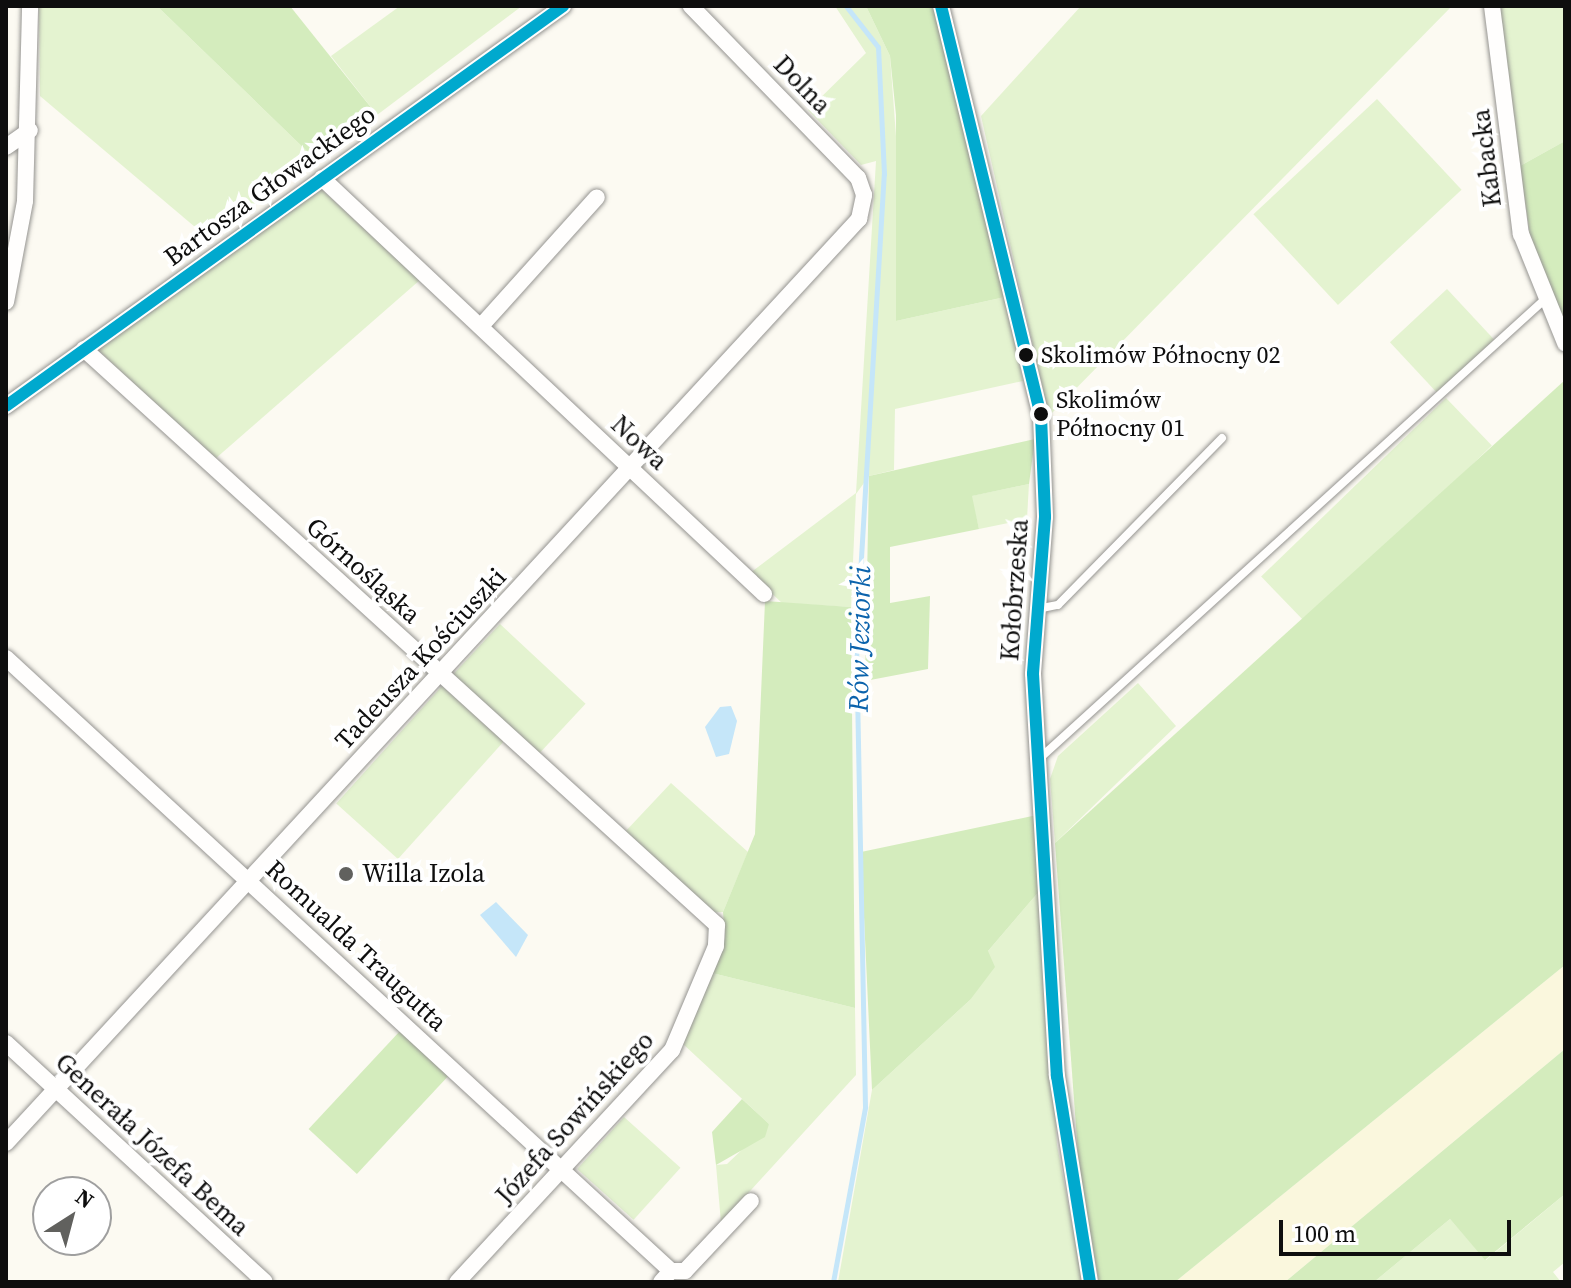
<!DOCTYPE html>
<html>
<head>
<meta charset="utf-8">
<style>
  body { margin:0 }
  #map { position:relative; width:1571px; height:1288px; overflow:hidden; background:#fcfaf2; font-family:"Source Serif 4",serif }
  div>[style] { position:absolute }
  .farmland>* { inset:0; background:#faf7dd }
  .green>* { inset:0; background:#e4f3d0; transform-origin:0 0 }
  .forest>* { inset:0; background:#d4ecbd; transform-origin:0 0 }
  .water>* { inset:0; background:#c5e6f9 }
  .stream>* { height:5px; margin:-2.5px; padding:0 2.5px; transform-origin:2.5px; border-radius:2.5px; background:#c5e6f9 }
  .roads { filter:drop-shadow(0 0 2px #959491) drop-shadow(0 0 2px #959491) }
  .lane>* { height:8px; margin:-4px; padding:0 4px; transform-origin:4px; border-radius:4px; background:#fffefd }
  .street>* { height:16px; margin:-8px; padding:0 8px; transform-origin:8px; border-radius:8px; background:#fffefd }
  .bus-1>* { height:12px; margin:-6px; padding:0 6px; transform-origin:6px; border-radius:6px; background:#00a9ce }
  .dots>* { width:22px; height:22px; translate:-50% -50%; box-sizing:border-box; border:4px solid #fff; border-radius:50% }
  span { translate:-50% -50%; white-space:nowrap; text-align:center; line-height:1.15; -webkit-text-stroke:8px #fff; paint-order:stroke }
  .bus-label { font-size:24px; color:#0e0e0e }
  .left { translate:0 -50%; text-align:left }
  .street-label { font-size:26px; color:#0e0e0e }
  .poi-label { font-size:26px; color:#0e0e0e }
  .water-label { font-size:28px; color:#0b63ac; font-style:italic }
  .frame { position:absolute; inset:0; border:8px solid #0e0e0e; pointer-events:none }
  .north { position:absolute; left:32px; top:1176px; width:80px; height:80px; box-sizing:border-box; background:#fff; border:2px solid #9f9f9f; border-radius:50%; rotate:36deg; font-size:22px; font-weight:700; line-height:32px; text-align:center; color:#0e0e0e }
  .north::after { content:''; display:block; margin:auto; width:28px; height:36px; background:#61615e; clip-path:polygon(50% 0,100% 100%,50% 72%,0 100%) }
  .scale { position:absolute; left:1279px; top:1220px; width:232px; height:36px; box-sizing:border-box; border:4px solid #0e0e0e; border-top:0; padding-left:10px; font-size:24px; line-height:28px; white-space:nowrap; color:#0e0e0e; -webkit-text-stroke:6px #fff; paint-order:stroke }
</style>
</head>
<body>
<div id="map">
  <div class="farmland">
    <i style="clip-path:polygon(1565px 965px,1565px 1049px,1285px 1282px,1175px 1282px)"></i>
  </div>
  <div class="green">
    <i style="clip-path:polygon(39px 6px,157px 6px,315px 159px,208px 238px,40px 96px)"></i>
    <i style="clip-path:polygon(400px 6px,522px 6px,377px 115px,331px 56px)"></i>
    <i style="clip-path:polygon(835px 6px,866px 6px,890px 56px,898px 163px,896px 321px,1005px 297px,1023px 381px,895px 409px,894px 470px,869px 476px,856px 494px,851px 607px,782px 603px,750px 573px,856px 493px,876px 161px,861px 165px,808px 110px,866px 53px)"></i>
    <i style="clip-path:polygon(1081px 6px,1452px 6px,1049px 416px,981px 116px)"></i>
    <i style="clip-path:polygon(1498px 6px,1565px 6px,1565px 141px,1520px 166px)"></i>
    <i style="left:1377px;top:99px;width:124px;height:169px;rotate:47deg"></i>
    <i style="clip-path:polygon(321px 189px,420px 280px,215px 459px,97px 349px)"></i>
    <i style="left:1447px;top:289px;width:69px;height:78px;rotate:47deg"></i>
    <i style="left:1446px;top:398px;width:66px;height:257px;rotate:46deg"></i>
    <i style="clip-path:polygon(1029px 484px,1027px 519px,979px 529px,971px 496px)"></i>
    <i style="left:500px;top:624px;width:117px;height:71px;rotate:43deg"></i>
    <i style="clip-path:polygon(1138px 683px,1176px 726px,1055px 843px,1050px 779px,1058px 756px)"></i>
    <i style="left:442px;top:686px;width:83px;height:158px;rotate:42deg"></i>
    <i style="clip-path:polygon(671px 783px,748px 852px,723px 912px,708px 913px,623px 834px)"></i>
    <i style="clip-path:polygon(1042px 888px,1057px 1145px,1083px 1282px,838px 1282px,872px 1090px,970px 1000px,988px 951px)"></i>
    <i style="clip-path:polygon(712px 973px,855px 1008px,856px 1075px,721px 1223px,716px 1165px,727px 1164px,769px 1124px,683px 1044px)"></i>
    <i style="left:624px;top:1117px;width:76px;height:70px;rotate:42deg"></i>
    <i style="clip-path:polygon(1565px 1194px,1565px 1262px,1553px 1272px,1561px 1282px,1374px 1282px,1450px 1219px,1486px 1260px)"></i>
  </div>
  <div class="forest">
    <i style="clip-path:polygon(157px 6px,290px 6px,377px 115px,315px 159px)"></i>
    <i style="clip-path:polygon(866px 6px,934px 6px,1005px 297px,896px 321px,896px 115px,890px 56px)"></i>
    <i style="clip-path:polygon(1565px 141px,1565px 321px,1546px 293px,1531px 242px,1520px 166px)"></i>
    <i style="clip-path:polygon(1565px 380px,1565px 965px,1175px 1282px,1099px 1282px,1079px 1167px,1055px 843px)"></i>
    <i style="clip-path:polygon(1035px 439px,1029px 484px,972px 496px,979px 529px,890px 547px,890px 603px,930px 596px,928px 669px,865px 681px,869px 476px)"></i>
    <i style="clip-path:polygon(765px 601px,851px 607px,855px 1008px,712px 973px,725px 938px,723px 912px,755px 834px)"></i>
    <i style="clip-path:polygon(1037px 815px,1042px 888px,988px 951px,995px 967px,970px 1000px,872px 1090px,861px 852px)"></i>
    <i style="left:400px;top:1031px;width:66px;height:134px;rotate:43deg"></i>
    <i style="clip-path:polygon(1565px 1049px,1565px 1194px,1485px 1260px,1450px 1219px,1374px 1282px,1285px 1282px)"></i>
    <i style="clip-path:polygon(742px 1099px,769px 1124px,765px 1137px,716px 1165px,712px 1132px)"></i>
  </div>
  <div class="water">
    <i style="clip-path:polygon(731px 706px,737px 721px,729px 754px,716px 757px,705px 727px,720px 707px)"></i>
    <i style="clip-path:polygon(496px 902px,528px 935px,516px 957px,480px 915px)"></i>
  </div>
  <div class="stream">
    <i style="left:833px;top:1282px;width:178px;rotate:-79.6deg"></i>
    <i style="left:865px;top:1107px;width:465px;rotate:-91.1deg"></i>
    <i style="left:856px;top:642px;width:469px;rotate:-86.6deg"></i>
    <i style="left:884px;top:174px;width:127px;rotate:-92.7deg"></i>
    <i style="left:878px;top:47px;width:52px;rotate:-128deg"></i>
  </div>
  <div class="roads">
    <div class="lane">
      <i style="left:1042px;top:608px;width:16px;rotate:-11deg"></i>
      <i style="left:1058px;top:605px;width:234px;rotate:-45.5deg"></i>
      <i style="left:1039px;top:759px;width:681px;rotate:-42.26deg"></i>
    </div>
    <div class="street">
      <i style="left:941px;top:6px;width:422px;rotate:76.3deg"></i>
      <i style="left:1041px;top:416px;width:101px;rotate:87.7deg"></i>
      <i style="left:1045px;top:517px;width:157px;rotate:94.4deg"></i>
      <i style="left:1033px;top:674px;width:403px;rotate:86.6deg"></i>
      <i style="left:1057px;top:1076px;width:209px;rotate:80.9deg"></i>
      <i style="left:1492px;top:6px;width:230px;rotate:82.8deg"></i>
      <i style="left:1521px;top:234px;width:118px;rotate:68deg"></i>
      <i style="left:6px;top:147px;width:29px;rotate:-35deg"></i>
      <i style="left:322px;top:178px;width:607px;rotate:43.26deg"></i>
      <i style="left:6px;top:302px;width:103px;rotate:-79.3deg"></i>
      <i style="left:25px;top:201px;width:195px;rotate:-88.5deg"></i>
      <i style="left:481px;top:326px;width:173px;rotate:-48deg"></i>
      <i style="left:84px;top:349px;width:856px;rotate:42.3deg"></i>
      <i style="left:717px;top:925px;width:21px;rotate:93deg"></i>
      <i style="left:716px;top:946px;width:113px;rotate:112.9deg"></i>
      <i style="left:672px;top:1050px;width:316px;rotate:132.8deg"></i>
      <i style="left:6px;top:406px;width:686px;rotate:-35.68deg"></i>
      <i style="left:6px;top:658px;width:904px;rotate:42.67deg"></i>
      <i style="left:6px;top:1043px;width:352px;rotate:42.7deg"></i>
      <i style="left:6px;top:1143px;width:1258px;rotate:-47.29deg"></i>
      <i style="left:859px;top:219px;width:25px;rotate:-78deg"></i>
      <i style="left:864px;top:195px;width:18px;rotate:-109deg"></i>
      <i style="left:858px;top:178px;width:240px;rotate:-134.2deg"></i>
      <i style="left:661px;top:1282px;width:15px;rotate:-48deg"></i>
      <i style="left:671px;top:1271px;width:14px"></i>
      <i style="left:685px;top:1271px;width:96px;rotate:-46.7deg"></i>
    </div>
  </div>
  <div class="bus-1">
    <i style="left:941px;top:6px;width:422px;rotate:76.3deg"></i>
    <i style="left:1041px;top:416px;width:101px;rotate:87.7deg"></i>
    <i style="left:1045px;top:517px;width:157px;rotate:94.4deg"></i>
    <i style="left:1033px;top:674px;width:403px;rotate:86.6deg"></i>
    <i style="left:1057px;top:1076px;width:209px;rotate:80.9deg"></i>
    <i style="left:6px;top:406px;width:686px;rotate:-35.68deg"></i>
  </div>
  <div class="dots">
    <i style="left:1026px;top:355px;background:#0e0e0e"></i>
    <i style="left:1041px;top:414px;background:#0e0e0e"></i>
    <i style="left:346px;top:874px;background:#61615e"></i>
  </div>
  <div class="bus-label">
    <span class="left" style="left:1041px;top:355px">Skolimów Północny 02</span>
    <span class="left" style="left:1056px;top:414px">Skolimów<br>Północny 01</span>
  </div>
  <div class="street-label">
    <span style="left:802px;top:85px;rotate:46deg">Dolna</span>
    <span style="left:1487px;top:158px;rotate:-97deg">Kabacka</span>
    <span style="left:270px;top:186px;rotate:-36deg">Bartosza Głowackiego</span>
    <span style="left:639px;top:443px;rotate:43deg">Nowa</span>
    <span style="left:363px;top:571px;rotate:42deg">Górnośląska</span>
    <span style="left:1015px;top:590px;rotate:-86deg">Kołobrzeska</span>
    <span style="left:421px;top:659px;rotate:-47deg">Tadeusza Kościuszki</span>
    <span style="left:356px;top:946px;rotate:43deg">Romualda Traugutta</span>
    <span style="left:575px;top:1118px;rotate:-48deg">Józefa Sowińskiego</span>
    <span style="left:152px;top:1145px;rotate:43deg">Generała Józefa Bema</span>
  </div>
  <div class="poi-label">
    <span class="left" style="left:362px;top:874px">Willa Izola</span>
  </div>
  <div class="water-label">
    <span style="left:859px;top:639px;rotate:-89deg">Rów Jeziorki</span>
  </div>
  <div class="frame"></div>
  <div class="north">N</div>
  <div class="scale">100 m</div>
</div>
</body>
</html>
